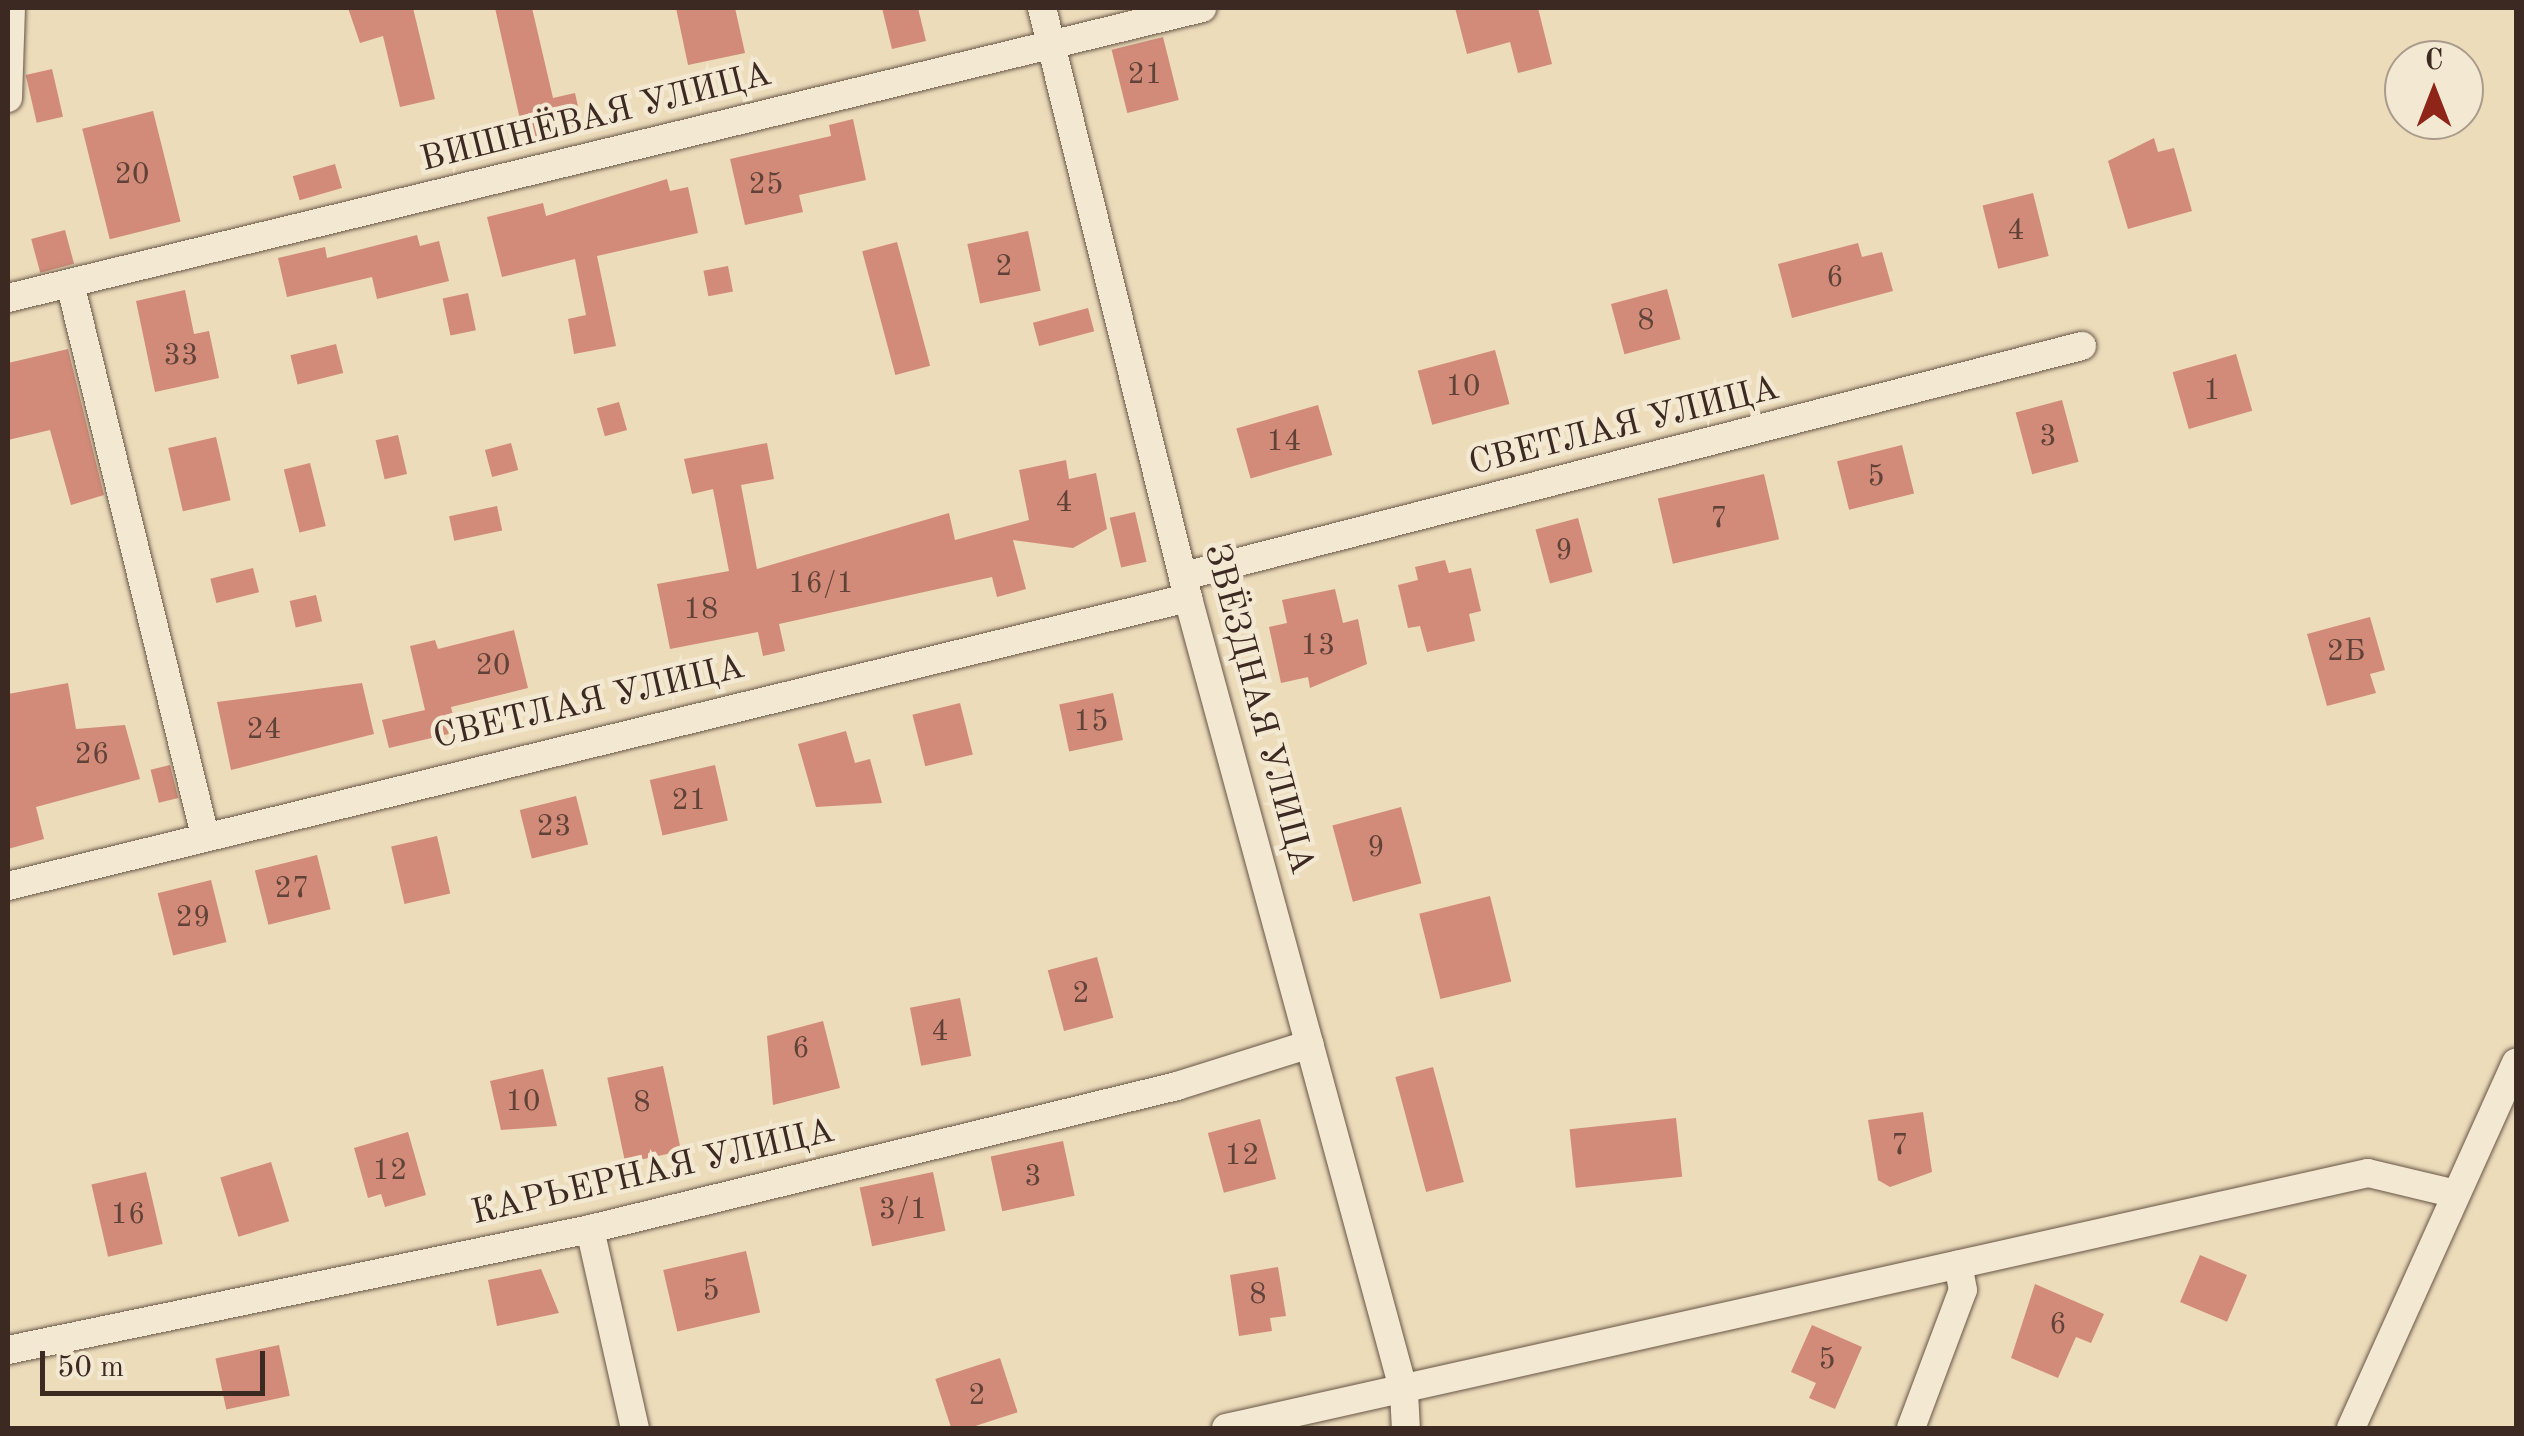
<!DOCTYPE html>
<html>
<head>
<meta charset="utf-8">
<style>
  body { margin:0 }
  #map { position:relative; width:2524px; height:1436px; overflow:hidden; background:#ecdcba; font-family:"Old Standard TT",serif }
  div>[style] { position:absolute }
  .building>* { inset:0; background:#d18b78; transform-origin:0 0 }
  .roads { filter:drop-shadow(0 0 2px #685648) drop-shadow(0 0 2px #685648) }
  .street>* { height:28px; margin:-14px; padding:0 14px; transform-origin:14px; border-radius:14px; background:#f3e8d2 }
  span { translate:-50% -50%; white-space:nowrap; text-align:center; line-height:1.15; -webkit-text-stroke:9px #f3e8d2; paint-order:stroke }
  .number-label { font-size:30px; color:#614238 }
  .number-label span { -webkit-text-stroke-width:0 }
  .street-label { font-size:35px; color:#3c2922 }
  .frame { position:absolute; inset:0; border:10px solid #3c2922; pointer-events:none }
  .north { position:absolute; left:2384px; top:40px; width:100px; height:100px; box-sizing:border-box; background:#f3e8d2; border:2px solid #aa9c8c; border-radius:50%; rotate:0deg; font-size:28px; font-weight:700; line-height:40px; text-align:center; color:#3c2922 }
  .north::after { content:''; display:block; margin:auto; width:35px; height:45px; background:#8f2418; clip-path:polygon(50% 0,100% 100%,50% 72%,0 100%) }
  .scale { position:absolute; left:40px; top:1351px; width:225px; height:45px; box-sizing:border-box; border:5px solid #3c2922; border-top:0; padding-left:12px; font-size:30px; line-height:35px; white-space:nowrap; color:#3c2922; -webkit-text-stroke:8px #f3e8d2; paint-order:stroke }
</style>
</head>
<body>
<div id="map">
  <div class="building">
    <i style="clip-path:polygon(348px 8px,413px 8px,435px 99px,400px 107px,383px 36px,360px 43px)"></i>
    <i style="clip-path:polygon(495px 8px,532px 8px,553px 98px,575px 93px,583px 129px,525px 142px)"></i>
    <i style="clip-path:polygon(676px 8px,735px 8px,745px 53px,688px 65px)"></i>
    <i style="clip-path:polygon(882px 8px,918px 8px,926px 41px,892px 49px)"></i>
    <i style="clip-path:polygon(1455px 8px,1538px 8px,1552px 64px,1518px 73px,1510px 42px,1467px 54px)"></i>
    <i style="left:1163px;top:37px;width:65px;height:53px;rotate:76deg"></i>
    <i style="left:52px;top:69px;width:49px;height:27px;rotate:77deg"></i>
    <i style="left:153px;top:111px;width:114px;height:73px;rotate:76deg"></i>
    <i style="clip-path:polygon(853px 119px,866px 180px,799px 195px,803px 212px,745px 225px,730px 159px,831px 136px,829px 125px)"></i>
    <i style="clip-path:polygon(2154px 138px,2158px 152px,2174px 148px,2192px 211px,2128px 229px,2108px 161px)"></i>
    <i style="left:335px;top:164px;width:25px;height:44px;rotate:74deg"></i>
    <i style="clip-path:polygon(667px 179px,670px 191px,688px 187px,698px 233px,597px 256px,616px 346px,574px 354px,568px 319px,586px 315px,575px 259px,502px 277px,487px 217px,543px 203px,546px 216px)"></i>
    <i style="left:2033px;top:193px;width:65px;height:52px;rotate:76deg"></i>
    <i style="left:65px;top:230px;width:35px;height:35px;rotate:75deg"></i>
    <i style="left:1028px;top:231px;width:61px;height:62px;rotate:78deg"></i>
    <i style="clip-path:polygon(417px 235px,420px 246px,439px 241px,449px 281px,377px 299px,372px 277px,287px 297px,278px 258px,325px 247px,327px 258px)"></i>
    <i style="left:897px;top:242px;width:128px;height:36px;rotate:75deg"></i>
    <i style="clip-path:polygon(1858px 243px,1862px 257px,1882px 252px,1893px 291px,1792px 318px,1778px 264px)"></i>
    <i style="left:728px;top:266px;width:26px;height:25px;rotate:79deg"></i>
    <i style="left:1667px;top:289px;width:52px;height:58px;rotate:75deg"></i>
    <i style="clip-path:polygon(185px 290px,194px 334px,209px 331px,219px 378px,155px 392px,136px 301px)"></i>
    <i style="left:468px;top:293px;width:38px;height:26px;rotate:78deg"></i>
    <i style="left:1088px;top:308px;width:24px;height:57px;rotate:75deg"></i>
    <i style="left:336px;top:344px;width:30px;height:47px;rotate:76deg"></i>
    <i style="clip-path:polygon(68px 349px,104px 495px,71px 505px,50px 430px,8px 440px,8px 363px)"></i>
    <i style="left:1495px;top:350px;width:56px;height:80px;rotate:75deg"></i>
    <i style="left:2236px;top:354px;width:59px;height:66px;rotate:74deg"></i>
    <i style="left:2062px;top:400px;width:64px;height:48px;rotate:75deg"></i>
    <i style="left:619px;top:402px;width:29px;height:23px;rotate:74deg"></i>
    <i style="left:1318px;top:405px;width:52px;height:85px;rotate:74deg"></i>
    <i style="left:398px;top:435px;width:40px;height:23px;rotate:77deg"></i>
    <i style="left:216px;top:437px;width:65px;height:49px;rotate:77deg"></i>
    <i style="left:511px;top:443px;width:28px;height:27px;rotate:75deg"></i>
    <i style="clip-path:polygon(767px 443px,774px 479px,741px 485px,757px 569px,949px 513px,955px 540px,1029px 520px,1019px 470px,1066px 460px,1069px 479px,1096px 473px,1107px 529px,1073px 548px,1013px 540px,1026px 589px,997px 597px,992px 577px,779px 624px,785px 651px,763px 656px,758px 632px,670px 649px,657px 584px,729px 571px,713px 489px,692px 494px,684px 459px)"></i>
    <i style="left:1902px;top:445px;width:50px;height:67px;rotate:76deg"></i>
    <i style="left:310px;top:463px;width:65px;height:27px;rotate:76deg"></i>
    <i style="left:1764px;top:474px;width:67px;height:109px;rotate:77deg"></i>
    <i style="left:497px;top:506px;width:25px;height:49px;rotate:78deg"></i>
    <i style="left:1135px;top:512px;width:51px;height:26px;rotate:77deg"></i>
    <i style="left:1578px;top:518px;width:56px;height:44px;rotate:75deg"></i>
    <i style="clip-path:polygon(1445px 560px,1449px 573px,1471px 568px,1481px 611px,1469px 614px,1475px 641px,1427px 652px,1420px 626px,1408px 628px,1398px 585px,1418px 580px,1415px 567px)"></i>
    <i style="left:253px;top:568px;width:25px;height:44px;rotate:76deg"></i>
    <i style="clip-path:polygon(1335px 589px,1343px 623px,1358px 619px,1367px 664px,1310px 688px,1308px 677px,1281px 683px,1269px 627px,1287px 623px,1282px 600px)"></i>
    <i style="left:316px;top:595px;width:27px;height:27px;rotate:77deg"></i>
    <i style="clip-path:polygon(2370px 617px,2385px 670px,2370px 674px,2376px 693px,2327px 706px,2307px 634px)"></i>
    <i style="clip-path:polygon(514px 630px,528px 688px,451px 707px,457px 732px,389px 748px,382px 720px,425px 710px,410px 646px,435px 640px,438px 649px)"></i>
    <i style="clip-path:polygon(68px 683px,76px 729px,125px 725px,140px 779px,36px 807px,44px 839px,8px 849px,8px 694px)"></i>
    <i style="clip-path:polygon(362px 683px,374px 734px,231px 770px,217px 702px)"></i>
    <i style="left:1113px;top:693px;width:48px;height:55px;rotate:78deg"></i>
    <i style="left:960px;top:703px;width:53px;height:49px;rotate:76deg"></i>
    <i style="clip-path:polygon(846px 731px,855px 763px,870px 759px,882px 803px,816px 807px,798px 744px)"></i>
    <i style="left:170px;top:765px;width:34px;height:20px;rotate:76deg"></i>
    <i style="left:715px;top:765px;width:57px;height:67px;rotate:77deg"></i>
    <i style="left:576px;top:796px;width:50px;height:58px;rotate:76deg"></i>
    <i style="left:1401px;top:807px;width:79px;height:71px;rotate:75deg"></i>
    <i style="left:437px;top:836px;width:59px;height:47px;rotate:77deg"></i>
    <i style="left:317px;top:855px;width:56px;height:64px;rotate:76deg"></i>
    <i style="left:211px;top:880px;width:64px;height:55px;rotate:76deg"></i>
    <i style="left:1490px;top:896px;width:88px;height:73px;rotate:76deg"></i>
    <i style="left:1097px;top:957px;width:63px;height:51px;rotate:75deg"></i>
    <i style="left:960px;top:998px;width:59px;height:51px;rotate:79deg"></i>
    <i style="clip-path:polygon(823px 1021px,840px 1088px,773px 1105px,767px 1036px)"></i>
    <i style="left:663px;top:1066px;width:87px;height:57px;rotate:78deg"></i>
    <i style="left:1433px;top:1067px;width:119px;height:39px;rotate:75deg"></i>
    <i style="clip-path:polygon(543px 1069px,557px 1126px,501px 1130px,490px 1081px)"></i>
    <i style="clip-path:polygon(1923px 1112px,1932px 1172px,1890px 1187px,1878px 1180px,1868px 1120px)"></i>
    <i style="left:1676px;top:1118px;width:59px;height:107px;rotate:84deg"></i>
    <i style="left:1260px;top:1119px;width:62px;height:54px;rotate:75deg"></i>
    <i style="clip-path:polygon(408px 1132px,426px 1195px,385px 1207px,381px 1194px,368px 1198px,354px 1148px)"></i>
    <i style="left:1063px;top:1141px;width:56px;height:74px;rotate:78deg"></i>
    <i style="left:271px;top:1162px;width:62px;height:53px;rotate:73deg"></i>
    <i style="left:146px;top:1172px;width:74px;height:56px;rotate:77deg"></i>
    <i style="left:933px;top:1172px;width:60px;height:75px;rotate:78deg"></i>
    <i style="left:746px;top:1251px;width:63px;height:85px;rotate:77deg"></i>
    <i style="left:2200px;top:1255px;width:51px;height:51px;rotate:23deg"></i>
    <i style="clip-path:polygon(1278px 1267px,1286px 1316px,1270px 1318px,1272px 1331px,1239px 1336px,1230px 1275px)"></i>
    <i style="clip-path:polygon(541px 1269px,559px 1313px,497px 1326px,488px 1280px)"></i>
    <i style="clip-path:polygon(2035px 1284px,2104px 1314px,2091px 1343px,2076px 1337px,2058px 1378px,2011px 1358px)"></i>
    <i style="clip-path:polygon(1812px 1325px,1862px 1347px,1835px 1409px,1809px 1398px,1816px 1383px,1791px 1372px)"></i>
    <i style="left:279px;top:1345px;width:52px;height:65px;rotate:78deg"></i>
    <i style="left:1000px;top:1358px;width:57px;height:68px;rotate:72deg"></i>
  </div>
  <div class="roads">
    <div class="street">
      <i style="left:1042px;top:8px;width:608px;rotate:76.1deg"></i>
      <i style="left:1188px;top:598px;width:823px;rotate:74.78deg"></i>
      <i style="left:1404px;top:1392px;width:36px;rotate:87deg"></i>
      <i style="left:8px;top:98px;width:90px;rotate:-88.1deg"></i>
      <i style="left:70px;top:283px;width:569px;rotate:76.28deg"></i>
      <i style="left:8px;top:298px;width:1229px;rotate:-13.65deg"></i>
      <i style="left:1184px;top:576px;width:927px;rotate:-14.37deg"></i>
      <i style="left:8px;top:886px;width:1215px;rotate:-13.72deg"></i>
      <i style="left:590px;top:1229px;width:204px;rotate:77.3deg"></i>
      <i style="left:8px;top:1350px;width:594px;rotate:-11.74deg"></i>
      <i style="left:590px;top:1229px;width:604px;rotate:-13.69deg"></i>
      <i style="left:1177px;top:1086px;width:139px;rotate:-17.5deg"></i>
      <i style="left:1226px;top:1428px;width:1170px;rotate:-12.59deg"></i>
      <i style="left:2368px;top:1173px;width:90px;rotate:13.4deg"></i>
      <i style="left:1911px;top:1428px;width:147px;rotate:-69.4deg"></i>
      <i style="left:1963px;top:1290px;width:26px;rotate:-101deg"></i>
      <i style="left:2351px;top:1428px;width:401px;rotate:-65.7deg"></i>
    </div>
  </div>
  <div class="number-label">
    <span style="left:1145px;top:75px">21</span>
    <span style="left:132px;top:175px">20</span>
    <span style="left:766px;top:185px">25</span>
    <span style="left:2016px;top:231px">4</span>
    <span style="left:1004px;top:267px">2</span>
    <span style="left:1835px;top:278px">6</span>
    <span style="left:1646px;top:321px">8</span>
    <span style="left:181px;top:356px">33</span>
    <span style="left:1463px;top:387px">10</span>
    <span style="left:2212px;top:391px">1</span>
    <span style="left:2048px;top:437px">3</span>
    <span style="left:1284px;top:442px">14</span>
    <span style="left:1876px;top:477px">5</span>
    <span style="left:1064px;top:503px">4</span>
    <span style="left:1719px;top:519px">7</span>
    <span style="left:1564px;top:551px">9</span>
    <span style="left:821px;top:584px">16/1</span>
    <span style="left:701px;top:610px">18</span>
    <span style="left:1318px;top:646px">13</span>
    <span style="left:2346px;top:652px">2Б</span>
    <span style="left:493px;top:666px">20</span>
    <span style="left:1091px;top:722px">15</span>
    <span style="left:264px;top:730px">24</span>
    <span style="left:92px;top:755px">26</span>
    <span style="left:689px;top:801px">21</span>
    <span style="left:554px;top:827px">23</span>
    <span style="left:1376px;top:848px">9</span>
    <span style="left:292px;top:889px">27</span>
    <span style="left:193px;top:918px">29</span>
    <span style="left:1081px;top:994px">2</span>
    <span style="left:940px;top:1032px">4</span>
    <span style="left:801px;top:1049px">6</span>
    <span style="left:523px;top:1102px">10</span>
    <span style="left:642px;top:1103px">8</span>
    <span style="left:1900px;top:1146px">7</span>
    <span style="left:1242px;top:1156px">12</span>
    <span style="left:390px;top:1171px">12</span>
    <span style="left:1033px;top:1177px">3</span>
    <span style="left:903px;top:1210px">3/1</span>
    <span style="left:128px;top:1215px">16</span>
    <span style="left:711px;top:1291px">5</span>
    <span style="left:1258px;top:1295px">8</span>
    <span style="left:2058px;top:1325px">6</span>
    <span style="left:1827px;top:1360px">5</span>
    <span style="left:977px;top:1396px">2</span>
  </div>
  <div class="street-label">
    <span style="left:596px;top:118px;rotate:-14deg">ВИШНЁВАЯ УЛИЦА</span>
    <span style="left:1624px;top:427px;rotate:-14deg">СВЕТЛАЯ УЛИЦА</span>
    <span style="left:589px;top:703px;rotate:-13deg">СВЕТЛАЯ УЛИЦА</span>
    <span style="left:1258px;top:709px;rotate:75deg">ЗВЁЗДНАЯ УЛИЦА</span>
    <span style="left:653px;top:1173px;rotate:-13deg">КАРЬЕРНАЯ УЛИЦА</span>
  </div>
  <div class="frame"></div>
  <div class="north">С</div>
  <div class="scale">50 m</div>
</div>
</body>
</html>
